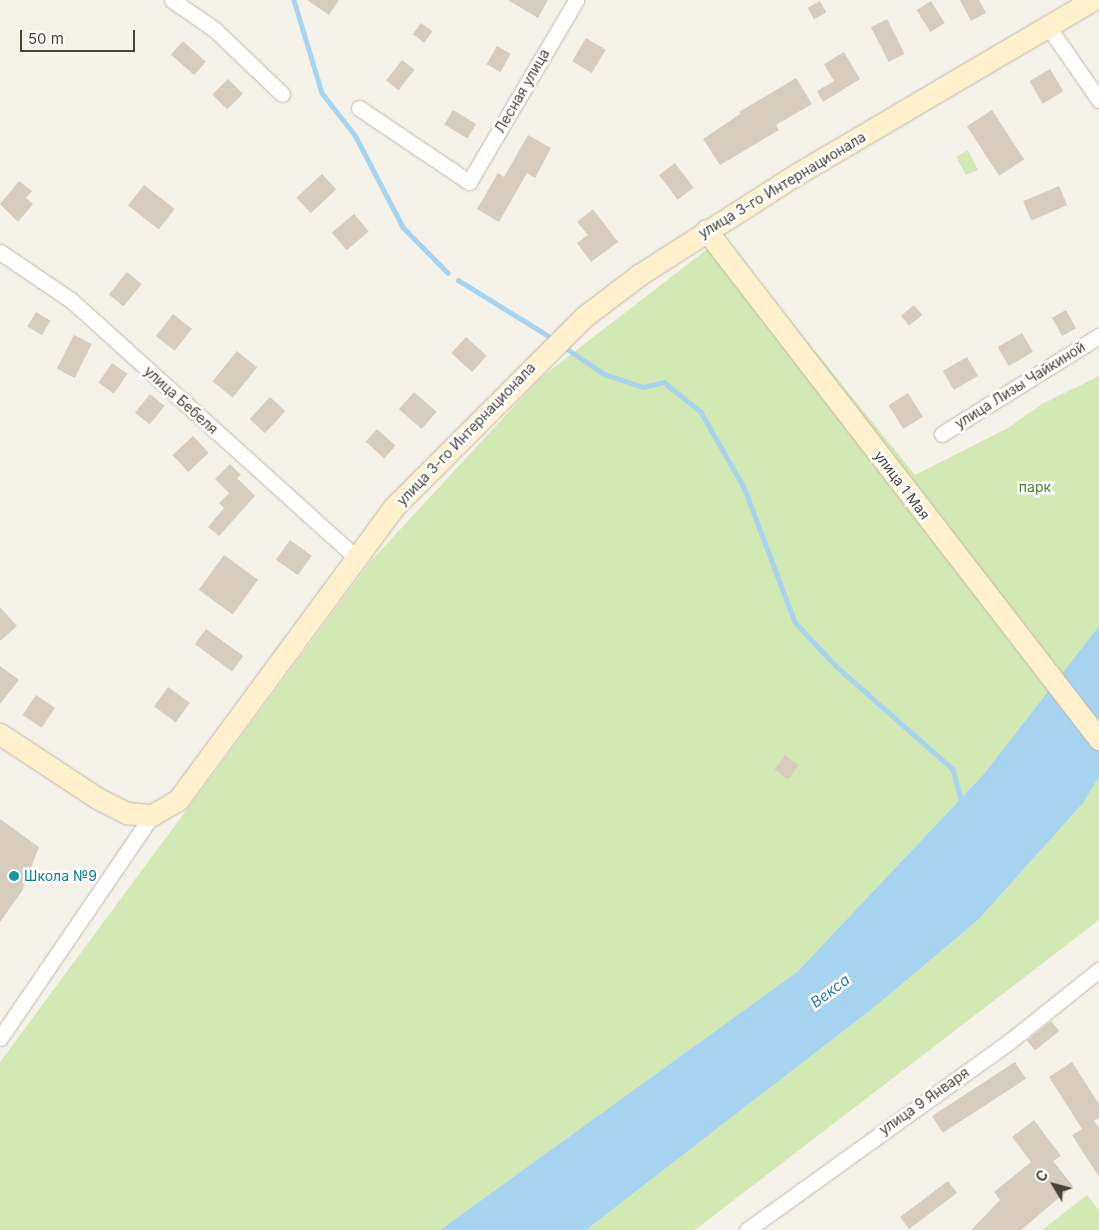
<!DOCTYPE html>
<html>
<head>
<meta charset="utf-8">
<style>
  body { margin:0 }
  #map { position:relative; width:1099px; height:1230px; overflow:hidden; background:#f5f2ea; font-family:Inter,sans-serif }
  div>[style] { position:absolute }
  .green>* { inset:0; background:#d3e9b3 }
  .water>* { inset:0; background:#a7d5f1 }
  .stream>* { height:4.5px; margin:-2.25px; padding:0 2.25px; transform-origin:2.25px; border-radius:2.25px; background:#a7d5f1 }
  .building>* { inset:0; background:#d7cdbf; transform-origin:0 0 }
  .roads { filter:drop-shadow(0 0 1px #c1b9ad) drop-shadow(0 0 1px #c1b9ad) }
  .street>* { height:15px; margin:-7.5px; padding:0 7.5px; transform-origin:7.5px; border-radius:7.5px; background:#fff }
  .secondary>* { height:21px; margin:-10.5px; padding:0 10.5px; transform-origin:10.5px; border-radius:10.5px; background:#fff1cb }
  .dots>* { width:14px; height:14px; translate:-50% -50%; box-sizing:border-box; border:2px solid #fff; border-radius:50% }
  span { translate:-50% -50%; white-space:nowrap; text-align:center; line-height:1.15; -webkit-text-stroke:5px #fff; paint-order:stroke }
  .street-label { font-size:14px; color:#494238 }
  .park-label { font-size:14px; color:#4c7d2a }
  .culture-label { font-size:14px; color:#0d838f }
  .left { translate:0 -50%; text-align:left }
  .water-label { font-size:15px; color:#2e7caf; font-style:italic }
  .north { position:absolute; left:1029px; top:1160px; width:50px; height:50px; -webkit-text-stroke:4px #fff; paint-order:stroke; rotate:307deg; font-size:14px; font-weight:700; line-height:20px; text-align:center; color:#494238 }
  .north::after { content:''; display:block; margin:auto; width:18px; height:22px; background:#494238; clip-path:polygon(50% 0,100% 100%,50% 72%,0 100%) }
  .scale { position:absolute; left:20px; top:30px; width:115px; height:22px; box-sizing:border-box; border:2px solid #494238; border-top:0; padding-left:6px; font-size:15px; line-height:18px; white-space:nowrap; color:#494238; -webkit-text-stroke:4px #fff; paint-order:stroke }
</style>
</head>
<body>
<div id="map">
  <div class="green">
    <i style="clip-path:polygon(968px 150px,978px 170px,966px 175px,956px 157px)"></i>
    <i style="clip-path:polygon(723px 237px,915px 475px,1008px 428px,1042px 404px,1099px 376px,1099px 626px,983px 775px,797px 972px,440px 1230px,0 1230px,0 1062px,370px 562px,539px 379px)"></i>
    <i style="clip-path:polygon(1099px 777px,1099px 920px,695px 1230px,586px 1230px,877px 1005px,979px 919px,1084px 802px)"></i>
    <i style="clip-path:polygon(1087px 1195px,1099px 1210px,1099px 1230px,1042px 1230px)"></i>
  </div>
  <div class="water">
    <i style="clip-path:polygon(1099px 626px,1099px 777px,1084px 802px,979px 919px,877px 1005px,586px 1230px,440px 1230px,797px 972px,983px 775px)"></i>
  </div>
  <div class="stream">
    <i style="left:294px;top:0;width:97px;rotate:73.2deg"></i>
    <i style="left:322px;top:93px;width:53px;rotate:51.8deg"></i>
    <i style="left:355px;top:135px;width:104px;rotate:62.4deg"></i>
    <i style="left:403px;top:227px;width:64px;rotate:45.6deg"></i>
    <i style="left:458px;top:280px;width:114px;rotate:31.7deg"></i>
    <i style="left:563px;top:346px;width:50px;rotate:34.3deg"></i>
    <i style="left:604px;top:374px;width:41px;rotate:18.4deg"></i>
    <i style="left:643px;top:387px;width:22px;rotate:-13deg"></i>
    <i style="left:664px;top:382px;width:48px;rotate:39deg"></i>
    <i style="left:701px;top:412px;width:86px;rotate:60.2deg"></i>
    <i style="left:744px;top:487px;width:144px;rotate:69.3deg"></i>
    <i style="left:795px;top:622px;width:60px;rotate:47deg"></i>
    <i style="left:836px;top:666px;width:156px;rotate:41.4deg"></i>
    <i style="left:953px;top:769px;width:35px;rotate:75deg"></i>
  </div>
  <div class="building">
    <i style="clip-path:polygon(307px 0,339px 0,329px 15px)"></i>
    <i style="clip-path:polygon(508px 0,548px 0,538px 18px)"></i>
    <i style="clip-path:polygon(960px 0,979px 0,986px 13px,971px 21px)"></i>
    <i style="left:820px;top:1px;width:13px;height:14px;rotate:61deg"></i>
    <i style="left:931px;top:1px;width:26px;height:17px;rotate:58deg"></i>
    <i style="left:887px;top:19px;width:39px;height:18px;rotate:63deg"></i>
    <i style="left:421px;top:23px;width:14px;height:14px;rotate:36deg"></i>
    <i style="left:586px;top:38px;width:23px;height:27px;rotate:31deg"></i>
    <i style="left:183px;top:41px;width:31px;height:18px;rotate:42deg"></i>
    <i style="left:497px;top:46px;width:16px;height:21px;rotate:30deg"></i>
    <i style="clip-path:polygon(844px 52px,860px 79px,823px 102px,817px 91px,834px 81px,824px 64px)"></i>
    <i style="left:402px;top:60px;width:16px;height:26px;rotate:38deg"></i>
    <i style="left:1050px;top:69px;width:26px;height:24px;rotate:59deg"></i>
    <i style="clip-path:polygon(796px 78px,812px 104px,776px 125px,779px 130px,720px 165px,703px 139px,740px 114px,739px 112px)"></i>
    <i style="left:228px;top:79px;width:21px;height:22px;rotate:45deg"></i>
    <i style="left:453px;top:110px;width:27px;height:17px;rotate:31deg"></i>
    <i style="left:992px;top:110px;width:59px;height:30px;rotate:57deg"></i>
    <i style="clip-path:polygon(528px 135px,551px 148px,535px 178px,527px 173px,499px 222px,477px 209px,498px 173px,504px 177px)"></i>
    <i style="left:675px;top:163px;width:31px;height:20px;rotate:53deg"></i>
    <i style="left:322px;top:174px;width:21px;height:35px;rotate:47deg"></i>
    <i style="clip-path:polygon(19px 181px,32px 191px,26px 198px,33px 204px,18px 222px,0 204px)"></i>
    <i style="left:144px;top:185px;width:39px;height:26px;rotate:38deg"></i>
    <i style="left:1059px;top:186px;width:21px;height:39px;rotate:67deg"></i>
    <i style="clip-path:polygon(593px 209px,618px 242px,591px 262px,577px 243px,588px 235px,577px 222px)"></i>
    <i style="left:354px;top:214px;width:23px;height:29px;rotate:50deg"></i>
    <i style="left:127px;top:272px;width:19px;height:29px;rotate:39deg"></i>
    <i style="left:914px;top:305px;width:13px;height:17px;rotate:51deg"></i>
    <i style="left:1066px;top:310px;width:21px;height:16px;rotate:61deg"></i>
    <i style="left:36px;top:312px;width:17px;height:17px;rotate:31deg"></i>
    <i style="left:173px;top:314px;width:24px;height:28px;rotate:38deg"></i>
    <i style="left:1022px;top:333px;width:22px;height:28px;rotate:60deg"></i>
    <i style="left:74px;top:335px;width:20px;height:38px;rotate:27deg"></i>
    <i style="left:466px;top:337px;width:28px;height:22px;rotate:42deg"></i>
    <i style="left:237px;top:351px;width:26px;height:39px;rotate:39deg"></i>
    <i style="left:967px;top:357px;width:22px;height:28px;rotate:60deg"></i>
    <i style="left:112px;top:363px;width:19px;height:24px;rotate:35deg"></i>
    <i style="left:414px;top:392px;width:30px;height:23px;rotate:41deg"></i>
    <i style="left:908px;top:393px;width:28px;height:23px;rotate:58deg"></i>
    <i style="left:150px;top:394px;width:19px;height:24px;rotate:39deg"></i>
    <i style="left:270px;top:397px;width:21px;height:30px;rotate:43deg"></i>
    <i style="left:377px;top:429px;width:25px;height:17px;rotate:42deg"></i>
    <i style="left:193px;top:436px;width:23px;height:28px;rotate:47deg"></i>
    <i style="clip-path:polygon(230px 464px,241px 475px,237px 478px,255px 496px,219px 536px,208px 527px,224px 508px,219px 503px,229px 493px,215px 479px)"></i>
    <i style="left:290px;top:540px;width:27px;height:24px;rotate:36deg"></i>
    <i style="left:224px;top:555px;width:42px;height:43px;rotate:36deg"></i>
    <i style="clip-path:polygon(0 607px,17px 626px,0 641px)"></i>
    <i style="left:206px;top:629px;width:46px;height:19px;rotate:36deg"></i>
    <i style="clip-path:polygon(0 666px,19px 680px,0 704px)"></i>
    <i style="left:168px;top:687px;width:27px;height:24px;rotate:36deg"></i>
    <i style="left:36px;top:695px;width:23px;height:24px;rotate:34deg"></i>
    <i style="left:785px;top:755px;width:17px;height:18px;rotate:36deg"></i>
    <i style="clip-path:polygon(0 819px,39px 847px,22px 891px,0 922px)"></i>
    <i style="left:1051px;top:1021px;width:13px;height:31px;rotate:51deg"></i>
    <i style="left:1015px;top:1062px;width:20px;height:99px;rotate:57deg"></i>
    <i style="clip-path:polygon(1072px 1062px,1099px 1104px,1099px 1118px,1094px 1121px,1099px 1128px,1099px 1177px,1072px 1135px,1082px 1129px,1049px 1077px)"></i>
    <i style="clip-path:polygon(1034px 1120px,1061px 1156px,1053px 1161px,1073px 1186px,1021px 1230px,971px 1230px,1000px 1200px,994px 1192px,1031px 1162px,1012px 1137px)"></i>
    <i style="left:948px;top:1181px;width:15px;height:60px;rotate:53deg"></i>
  </div>
  <div class="roads">
    <div class="street">
      <i style="left:172px;top:0;width:51px;rotate:34.6deg"></i>
      <i style="left:214px;top:29px;width:94px;rotate:43.7deg"></i>
      <i style="left:1049px;top:28px;width:88px;rotate:55.2deg"></i>
      <i style="left:359px;top:108px;width:133px;rotate:33.9deg"></i>
      <i style="left:469px;top:182px;width:211px;rotate:-59.5deg"></i>
      <i style="left:0;top:252px;width:86px;rotate:34.1deg"></i>
      <i style="left:71px;top:300px;width:383px;rotate:42.1deg"></i>
      <i style="left:942px;top:434px;width:185px;rotate:-32deg"></i>
      <i style="left:0;top:1038px;width:270px;rotate:-55.7deg"></i>
      <i style="left:747px;top:1230px;width:324px;rotate:-35.7deg"></i>
      <i style="left:1010px;top:1041px;width:114px;rotate:-38.6deg"></i>
    </div>
    <div class="secondary">
      <i style="left:706px;top:230px;width:643px;rotate:52.33deg"></i>
      <i style="left:0;top:734px;width:116px;rotate:33.4deg"></i>
      <i style="left:97px;top:798px;width:34px;rotate:27deg"></i>
      <i style="left:127px;top:813px;width:25px;rotate:5deg"></i>
      <i style="left:152px;top:815px;width:30px;rotate:-30deg"></i>
      <i style="left:178px;top:800px;width:364px;rotate:-53.6deg"></i>
      <i style="left:394px;top:507px;width:270px;rotate:-45deg"></i>
      <i style="left:585px;top:316px;width:68px;rotate:-37.2deg"></i>
      <i style="left:639px;top:275px;width:188px;rotate:-32.6deg"></i>
      <i style="left:797px;top:174px;width:342px;rotate:-30.5deg"></i>
    </div>
  </div>
  <div class="dots">
    <i style="left:14px;top:876px;background:#0f9aa8"></i>
  </div>
  <div class="street-label">
    <span style="left:522px;top:91px;rotate:-60deg">Лесная улица</span>
    <span style="left:782px;top:185px;rotate:-31deg">улица 3-го Интернационала</span>
    <span style="left:1020px;top:385px;rotate:-32deg">улица Лизы Чайкиной</span>
    <span style="left:181px;top:400px;rotate:42deg">улица Бебеля</span>
    <span style="left:466px;top:434px;rotate:-46deg">улица 3-го Интернационала</span>
    <span style="left:902px;top:485px;rotate:53deg">улица 1 Мая</span>
    <span style="left:924px;top:1101px;rotate:-35deg">улица 9 Января</span>
  </div>
  <div class="park-label">
    <span style="left:1035px;top:487px">парк</span>
  </div>
  <div class="culture-label">
    <span class="left" style="left:24px;top:876px">Школа №9</span>
  </div>
  <div class="water-label">
    <span style="left:830px;top:991px;rotate:-37deg">Векса</span>
  </div>
  <div class="north">С</div>
  <div class="scale">50 m</div>
</div>
</body>
</html>
